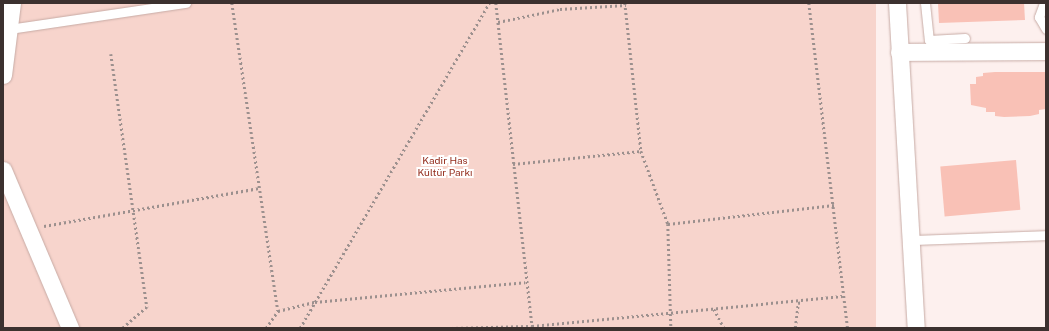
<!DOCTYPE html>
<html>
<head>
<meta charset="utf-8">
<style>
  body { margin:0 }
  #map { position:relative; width:1049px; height:331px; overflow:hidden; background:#fdf0ee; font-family:"Public Sans",sans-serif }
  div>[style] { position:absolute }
  .green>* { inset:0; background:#f7d4cc; transform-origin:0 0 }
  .building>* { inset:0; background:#f9c1b6; transform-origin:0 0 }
  .path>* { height:2.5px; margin-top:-1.25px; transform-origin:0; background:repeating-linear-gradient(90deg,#9c908e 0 2px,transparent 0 5px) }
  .roads { filter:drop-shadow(0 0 1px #c7aba5) drop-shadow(0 0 1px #c7aba5) }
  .lane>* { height:9px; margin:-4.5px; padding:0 4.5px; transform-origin:4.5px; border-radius:4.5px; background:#fff }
  .street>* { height:17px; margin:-8.5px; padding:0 8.5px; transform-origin:8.5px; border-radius:8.5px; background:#fff }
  span { translate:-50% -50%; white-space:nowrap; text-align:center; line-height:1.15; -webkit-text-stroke:4px #fff; paint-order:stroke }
  .park-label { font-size:10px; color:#932c1c }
  .frame { position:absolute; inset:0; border:4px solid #3c312f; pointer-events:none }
</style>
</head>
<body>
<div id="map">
  <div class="green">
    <i style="left:3px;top:3px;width:873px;height:325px"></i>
  </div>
  <div class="building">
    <i style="clip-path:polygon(938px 3px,1024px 3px,1025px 20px,939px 23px)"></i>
    <i style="clip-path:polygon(995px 72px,1046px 72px,1046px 109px,1039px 110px,1039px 114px,1030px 116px,1004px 117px,995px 116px,995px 112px,986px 112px,986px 108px,971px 105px,970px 84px,976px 84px,976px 77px,983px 76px,983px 73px)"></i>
    <i style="left:1016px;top:160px;width:50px;height:76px;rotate:85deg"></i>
  </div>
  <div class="path">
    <i style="left:232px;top:3px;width:311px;rotate:81.5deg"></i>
    <i style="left:496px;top:3px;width:325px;rotate:83.6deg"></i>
    <i style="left:625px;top:3px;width:149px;rotate:83.8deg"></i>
    <i style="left:641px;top:151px;width:78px;rotate:69.7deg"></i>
    <i style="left:668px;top:224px;width:104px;rotate:88.3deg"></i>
    <i style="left:809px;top:3px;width:327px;rotate:83.2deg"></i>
    <i style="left:498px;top:22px;width:63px;rotate:-11.8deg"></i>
    <i style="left:560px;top:9px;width:66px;rotate:-3.5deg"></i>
    <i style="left:111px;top:54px;width:256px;rotate:81.9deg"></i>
    <i style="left:147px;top:307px;width:32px;rotate:139deg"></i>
    <i style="left:513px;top:164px;width:129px;rotate:-5.8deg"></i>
    <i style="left:668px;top:224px;width:167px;rotate:-6.5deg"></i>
    <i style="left:44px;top:226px;width:218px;rotate:-10deg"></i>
    <i style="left:714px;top:309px;width:21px;rotate:62deg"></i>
    <i style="left:266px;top:328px;width:21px;rotate:-55deg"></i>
    <i style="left:278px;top:311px;width:38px;rotate:-14deg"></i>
    <i style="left:315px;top:302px;width:211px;rotate:-5.4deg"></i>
    <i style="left:300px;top:328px;width:376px;rotate:-59.8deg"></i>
    <i style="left:451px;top:328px;width:81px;rotate:-1.4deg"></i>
    <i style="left:532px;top:326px;width:312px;rotate:-5.5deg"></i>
    <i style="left:795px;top:328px;width:25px;rotate:-83deg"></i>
    <i style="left:798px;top:303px;width:4px;rotate:-14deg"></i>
  </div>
  <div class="roads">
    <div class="lane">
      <i style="left:925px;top:3px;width:37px;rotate:84deg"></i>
      <i style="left:929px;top:40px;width:36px;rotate:-3deg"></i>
      <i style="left:1044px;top:3px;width:15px;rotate:110deg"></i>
      <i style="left:1039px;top:17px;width:14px;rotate:60deg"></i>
      <i style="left:9px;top:29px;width:179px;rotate:-8.4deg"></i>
      <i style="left:911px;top:240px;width:135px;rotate:-2.1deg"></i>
    </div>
    <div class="street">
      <i style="left:897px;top:3px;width:326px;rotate:86.7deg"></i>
      <i style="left:899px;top:52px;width:147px;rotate:-0.4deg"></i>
      <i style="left:3px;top:75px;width:73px;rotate:-82.9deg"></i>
      <i style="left:3px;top:170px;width:172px;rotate:67deg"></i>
    </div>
  </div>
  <div class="park-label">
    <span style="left:445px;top:166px">Kadir Has<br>Kültür Parkı</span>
  </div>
  <div class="frame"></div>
</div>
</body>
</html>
